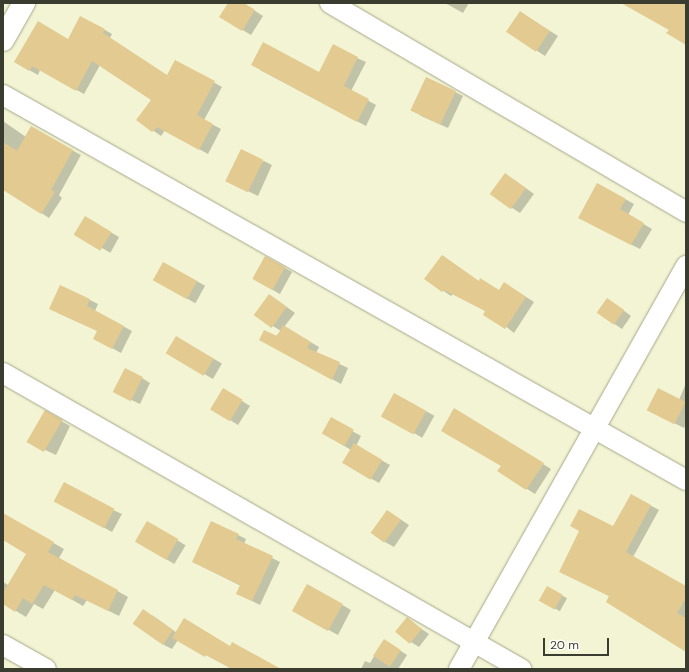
<!DOCTYPE html>
<html>
<head>
<meta charset="utf-8">
<style>
  body { margin:0 }
  #map { position:relative; width:689px; height:672px; overflow:hidden; background:#f2f4d4; font-family:"DM Sans",sans-serif }
  div>[style] { position:absolute }
  .shadow>* { inset:0; background:#0003; transform-origin:0 0 }
  .building>* { inset:0; background:#e2ca90; transform-origin:0 0 }
  .roads { filter:drop-shadow(0 0 1px #a5a789) drop-shadow(0 0 1px #a5a789) }
  .minor>* { height:20px; margin:-10px; padding:0 10px; transform-origin:10px; border-radius:10px; background:#fff }
  .tertiary>* { height:22px; margin:-11px; padding:0 11px; transform-origin:11px; border-radius:11px; background:#fff }
  span { translate:-50% -50%; white-space:nowrap; text-align:center; line-height:1.15; -webkit-text-stroke:3px #fffff9; paint-order:stroke }
  .frame { position:absolute; inset:0; border:4px solid #3b3c30; pointer-events:none }
  .scale { position:absolute; left:543px; top:638px; width:66px; height:18px; box-sizing:border-box; border:2px solid #3b3c30; border-top:0; padding-left:5px; font-size:12px; line-height:14px; white-space:nowrap; color:#3b3c30; -webkit-text-stroke:3px #fffff9; paint-order:stroke }
</style>
</head>
<body>
<div id="map">
  <div class="shadow">
    <i style="clip-path:polygon(230px 3px,243px 3px,263px 16px,251px 35px,221px 17px)"></i>
    <i style="clip-path:polygon(445px 3px,469px 3px,463px 13px)"></i>
    <i style="clip-path:polygon(528px 17px,558px 36px,545px 56px,507px 31px)"></i>
    <i style="clip-path:polygon(105px 30px,112px 34px,110px 38px,168px 76px,176px 61px,222px 87px,204px 120px,221px 129px,208px 154px,165px 130px,161px 136px,138px 120px,153px 100px,100px 65px,84px 94px,40px 70px,38px 75px,15px 62px,69px 40px)"></i>
    <i style="clip-path:polygon(357px 58px,366px 62px,351px 91px,376px 105px,366px 126px,260px 70px,320px 73px)"></i>
    <i style="clip-path:polygon(455px 92px,463px 96px,448px 128px,419px 115px)"></i>
    <i style="clip-path:polygon(3px 121px,26px 137px,31px 128px,81px 155px,59px 195px,62px 198px,49px 218px,3px 188px)"></i>
    <i style="clip-path:polygon(264px 161px,272px 165px,258px 196px,227px 181px)"></i>
    <i style="clip-path:polygon(513px 179px,534px 194px,520px 213px,491px 194px)"></i>
    <i style="clip-path:polygon(598px 184px,634px 204px,628px 215px,652px 229px,640px 249px,587px 222px)"></i>
    <i style="left:85px;top:218px;width:39px;height:18px;rotate:29deg"></i>
    <i style="clip-path:polygon(443px 256px,479px 282px,499px 291px,512px 288px,534px 302px,514px 333px,486px 311px,453px 294px,451px 296px,426px 279px)"></i>
    <i style="left:265px;top:257px;width:31px;height:25px;rotate:29deg"></i>
    <i style="left:164px;top:263px;width:47px;height:20px;rotate:29deg"></i>
    <i style="clip-path:polygon(90px 300px,98px 304px,95px 311px,132px 331px,121px 353px,103px 343px,98px 331px,58px 313px)"></i>
    <i style="clip-path:polygon(277px 300px,295px 313px,284px 327px,319px 347px,316px 353px,348px 368px,341px 384px,268px 344px,281px 331px,255px 315px)"></i>
    <i style="clip-path:polygon(615px 304px,631px 316px,622px 329px,598px 313px)"></i>
    <i style="left:176px;top:337px;width:53px;height:18px;rotate:30deg"></i>
    <i style="clip-path:polygon(142px 378px,150px 383px,140px 404px,123px 396px)"></i>
    <i style="clip-path:polygon(686px 383px,686px 423px,684px 428px,656px 414px,679px 400px)"></i>
    <i style="clip-path:polygon(231px 394px,250px 406px,238px 425px,211px 408px)"></i>
    <i style="left:395px;top:394px;width:45px;height:25px;rotate:29deg"></i>
    <i style="clip-path:polygon(45px 412px,70px 426px,56px 455px,39px 447px)"></i>
    <i style="clip-path:polygon(463px 414px,551px 469px,535px 494px,499px 471px,502px 465px)"></i>
    <i style="clip-path:polygon(331px 419px,361px 436px,356px 446px,390px 465px,379px 483px,344px 463px,351px 450px,323px 433px)"></i>
    <i style="clip-path:polygon(631px 495px,659px 510px,633px 557px,686px 587px,686px 651px,609px 596px,561px 572px,614px 528px)"></i>
    <i style="clip-path:polygon(65px 506px,113px 510px,122px 514px,112px 532px)"></i>
    <i style="clip-path:polygon(388px 511px,409px 525px,394px 547px,385px 542px)"></i>
    <i style="clip-path:polygon(3px 514px,64px 549px,59px 558px,128px 597px,119px 616px,87px 600px,83px 606px,55px 590px,43px 609px,34px 604px,26px 617px,3px 603px,3px 582px,8px 585px,27px 553px,3px 539px)"></i>
    <i style="left:147px;top:522px;width:45px;height:22px;rotate:31deg"></i>
    <i style="clip-path:polygon(238px 535px,246px 539px,244px 544px,280px 562px,260px 605px,246px 598px,241px 586px,193px 562px)"></i>
    <i style="clip-path:polygon(308px 585px,351px 610px,338px 635px,301px 615px)"></i>
    <i style="left:547px;top:587px;width:23px;height:15px;rotate:29deg"></i>
    <i style="clip-path:polygon(152px 615px,177px 633px,265px 669px,232px 669px,178px 640px,172px 649px,164px 645px)"></i>
    <i style="clip-path:polygon(407px 619px,429px 634px,419px 647px,411px 642px)"></i>
    <i style="clip-path:polygon(384px 640px,407px 655px,398px 669px,361px 669px,365px 661px,370px 663px)"></i>
  </div>
  <div class="building">
    <i style="clip-path:polygon(228px 3px,244px 3px,255px 10px,242px 31px,219px 17px)"></i>
    <i style="clip-path:polygon(621px 3px,686px 3px,686px 45px,666px 33px,669px 30px)"></i>
    <i style="left:520px;top:11px;width:36px;height:25px;rotate:34deg"></i>
    <i style="clip-path:polygon(80px 16px,105px 29px,103px 33px,167px 75px,175px 60px,215px 81px,197px 115px,213px 124px,199px 150px,157px 127px,152px 132px,136px 120px,151px 100px,92px 61px,76px 91px,32px 66px,29px 71px,14px 62px,38px 21px,68px 39px)"></i>
    <i style="clip-path:polygon(263px 42px,319px 72px,333px 44px,358px 57px,344px 86px,369px 99px,357px 122px,251px 65px)"></i>
    <i style="left:426px;top:77px;width:33px;height:37px;rotate:25deg"></i>
    <i style="clip-path:polygon(31px 126px,73px 150px,51px 190px,55px 192px,41px 214px,3px 190px,3px 142px,17px 151px)"></i>
    <i style="left:241px;top:149px;width:25px;height:36px;rotate:26deg"></i>
    <i style="left:505px;top:173px;width:26px;height:26px;rotate:36deg"></i>
    <i style="clip-path:polygon(597px 183px,626px 199px,620px 209px,644px 223px,631px 245px,578px 218px)"></i>
    <i style="left:85px;top:216px;width:31px;height:22px;rotate:31deg"></i>
    <i style="clip-path:polygon(442px 255px,479px 281px,480px 278px,499px 290px,504px 282px,526px 297px,505px 329px,483px 315px,485px 311px,444px 290px,442px 292px,424px 279px)"></i>
    <i style="left:265px;top:256px;width:23px;height:26px;rotate:29deg"></i>
    <i style="left:163px;top:262px;width:39px;height:21px;rotate:29deg"></i>
    <i style="clip-path:polygon(60px 285px,90px 299px,87px 306px,124px 326px,112px 349px,93px 339px,97px 331px,49px 309px)"></i>
    <i style="left:269px;top:294px;width:22px;height:26px;rotate:36deg"></i>
    <i style="left:607px;top:298px;width:21px;height:18px;rotate:35deg"></i>
    <i style="clip-path:polygon(283px 325px,311px 342px,307px 348px,340px 362px,332px 380px,259px 340px,264px 330px,277px 336px)"></i>
    <i style="left:176px;top:336px;width:44px;height:20px;rotate:31deg"></i>
    <i style="left:125px;top:368px;width:20px;height:27px;rotate:27deg"></i>
    <i style="left:223px;top:388px;width:23px;height:25px;rotate:31deg"></i>
    <i style="left:658px;top:388px;width:31px;height:25px;rotate:27deg"></i>
    <i style="left:394px;top:393px;width:37px;height:27px;rotate:29deg"></i>
    <i style="clip-path:polygon(454px 408px,544px 463px,526px 490px,497px 471px,501px 466px,441px 431px)"></i>
    <i style="left:45px;top:410px;width:20px;height:37px;rotate:30deg"></i>
    <i style="left:331px;top:417px;width:26px;height:19px;rotate:29deg"></i>
    <i style="left:354px;top:443px;width:33px;height:23px;rotate:31deg"></i>
    <i style="left:64px;top:482px;width:57px;height:22px;rotate:28deg"></i>
    <i style="clip-path:polygon(631px 494px,651px 505px,626px 552px,686px 586px,686px 598px,677px 613px,686px 618px,686px 652px,606px 602px,609px 596px,559px 572px,579px 531px,570px 526px,579px 509px,613px 526px)"></i>
    <i style="left:387px;top:510px;width:17px;height:28px;rotate:36deg"></i>
    <i style="clip-path:polygon(3px 513px,54px 542px,48px 552px,118px 590px,108px 611px,75px 595px,72px 600px,44px 585px,32px 604px,23px 598px,15px 612px,3px 604px,3px 593px,26px 554px,3px 540px)"></i>
    <i style="left:147px;top:521px;width:36px;height:24px;rotate:30deg"></i>
    <i style="clip-path:polygon(211px 521px,239px 534px,236px 539px,273px 556px,252px 601px,236px 594px,240px 585px,192px 562px)"></i>
    <i style="left:307px;top:584px;width:41px;height:31px;rotate:29deg"></i>
    <i style="left:547px;top:586px;width:18px;height:17px;rotate:29deg"></i>
    <i style="left:143px;top:609px;width:37px;height:18px;rotate:35deg"></i>
    <i style="left:407px;top:617px;width:19px;height:19px;rotate:39deg"></i>
    <i style="clip-path:polygon(184px 618px,230px 646px,232px 642px,281px 669px,232px 669px,206px 655px,205px 657px,172px 638px)"></i>
    <i style="left:384px;top:639px;width:20px;height:20px;rotate:33deg"></i>
  </div>
  <div class="roads">
    <div class="minor">
      <i style="left:330px;top:3px;width:413px;rotate:30.4deg"></i>
      <i style="left:3px;top:95px;width:784px;rotate:29.41deg"></i>
      <i style="left:3px;top:373px;width:597px;rotate:29.74deg"></i>
      <i style="left:3px;top:645px;width:49px;rotate:29.2deg"></i>
      <i style="left:459px;top:669px;width:463px;rotate:-60.6deg"></i>
    </div>
    <div class="tertiary">
      <i style="left:3px;top:40px;width:43px;rotate:-60.4deg"></i>
    </div>
  </div>
  <div class="frame"></div>
  <div class="scale">20 m</div>
</div>
</body>
</html>
